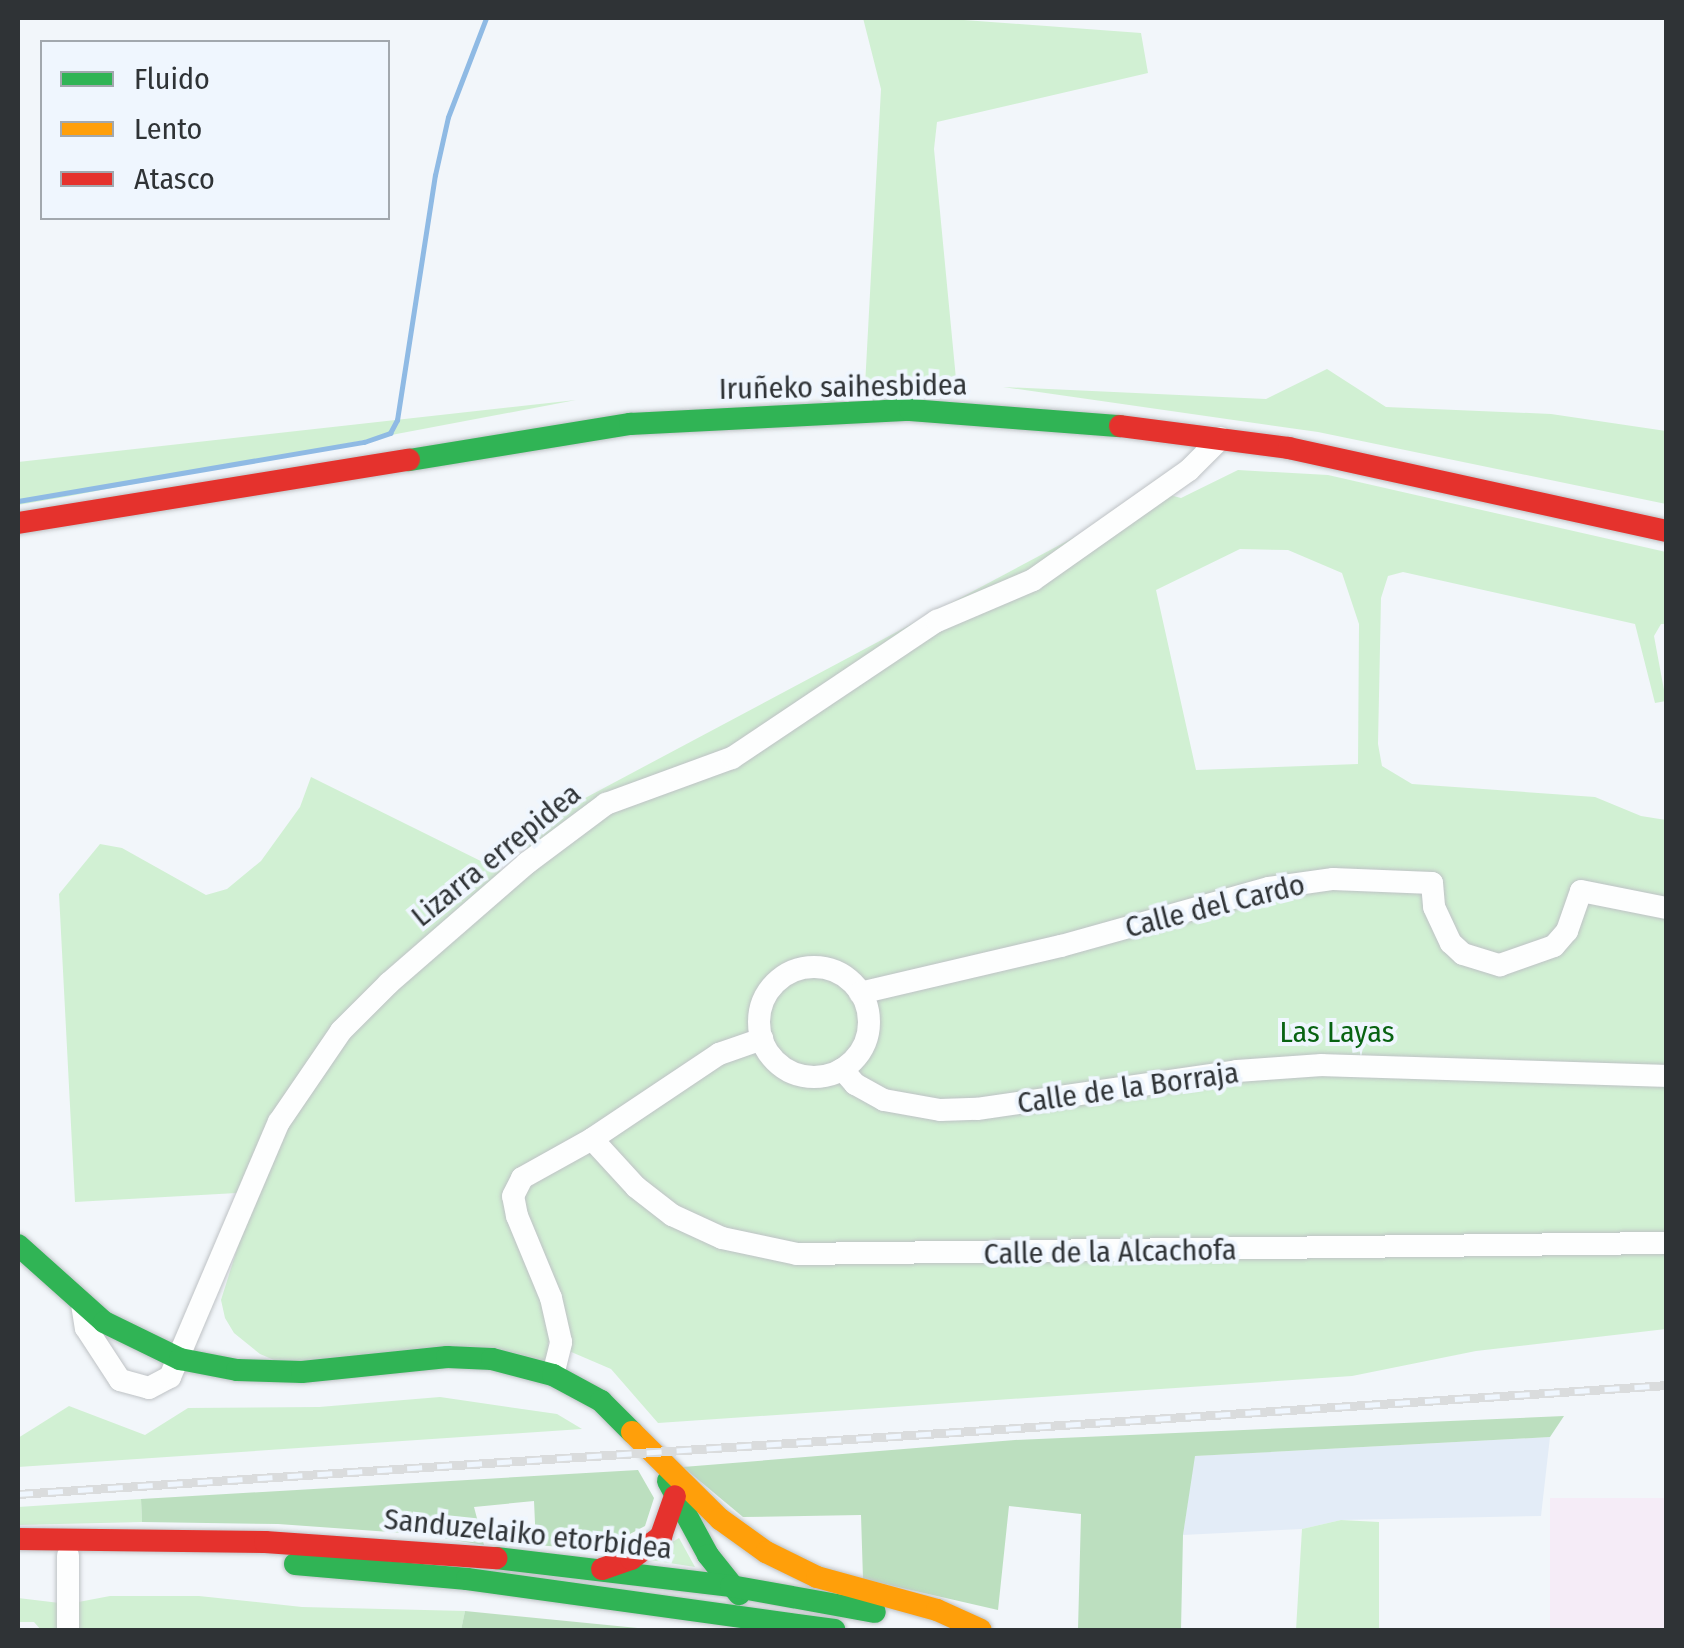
<!DOCTYPE html>
<html>
<head>
<meta charset="utf-8">
<style>
  body { margin:0 }
  #map { position:relative; width:1684px; height:1648px; overflow:hidden; background:#f2f6fa; font-family:"Fira Sans Condensed",sans-serif }
  div>[style] { position:absolute }
  .built>* { inset:0; background:#e3ecf7 }
  .education>* { inset:0; background:#f5ecf7; transform-origin:0 0 }
  .green>* { inset:0; background:#d1f0d3 }
  .forest>* { inset:0; background:#bcdfbf }
  .stream>* { height:5px; margin:-2.5px; padding:0 2.5px; transform-origin:2.5px; border-radius:2.5px; background:#8fbae4 }
  .roads { filter:drop-shadow(0 0 2px #bec2c5) drop-shadow(0 0 2px #bec2c5) }
  .street>* { height:22px; margin:-11px; padding:0 11px; transform-origin:11px; border-radius:11px; background:#fdfefe }
  .street>.ring { margin:-11px; padding:0; box-sizing:content-box; background:none; border:22px solid #fdfefe; border-radius:50% }
  .fast>* { height:22px; margin:-11px; padding:0 11px; transform-origin:11px; border-radius:11px; background:#30b455 }
  .slow>* { height:22px; margin:-11px; padding:0 11px; transform-origin:11px; border-radius:11px; background:#ff9f0a }
  .jam>* { height:22px; margin:-11px; padding:0 11px; transform-origin:11px; border-radius:11px; background:#e5322d }
  .rail>* { height:9px; margin-top:-4.5px; transform-origin:0; background:repeating-linear-gradient(90deg,#eff6fe 0 15px,#dadcdd 0 30px); box-sizing:border-box; border-block:2px solid #dadcdd }
  span { translate:-50% -50%; white-space:nowrap; text-align:center; line-height:1.15; -webkit-text-stroke:8px #eff6fe; paint-order:stroke }
  .street-label { font-size:30px; color:#2f3336 }
  .park-label { font-size:30px; color:#086312 }
  .frame { position:absolute; inset:0; border:20px solid #2f3336; pointer-events:none }
  .legend { position:absolute; left:40px; top:40px; width:350px; height:180px; box-sizing:border-box; background:#eff6fe; border:2px solid #a2a8ae; margin:0; padding:12px 18px; list-style:none; font-size:30px; color:#2f3336 }
  .legend li { display:flex; align-items:center; gap:20px; height:50px }
  .legend b { width:50px; border:2px solid #a2a8ae }
</style>
</head>
<body>
<div id="map">
  <div class="built">
    <i style="clip-path:polygon(1550px 1437px,1541px 1516px,1341px 1520px,1302px 1529px,1183px 1535px,1194px 1456px)"></i>
  </div>
  <div class="education">
    <i style="left:1666px;top:1498px;width:132px;height:116px;rotate:90deg"></i>
  </div>
  <div class="green">
    <i style="clip-path:polygon(863px 18px,937px 18px,1141px 33px,1148px 73px,937px 122px,934px 149px,956px 379px,865px 386px,881px 89px)"></i>
    <i style="clip-path:polygon(1327px 369px,1386px 407px,1551px 414px,1666px 431px,1666px 504px,1318px 432px,1003px 387px,1266px 399px)"></i>
    <i style="clip-path:polygon(576px 400px,70px 496px,18px 505px,18px 462px)"></i>
    <i style="clip-path:polygon(evenodd,1238px 470px,1328px 475px,1666px 552px,1666px 624px,1661px 624px,1654px 636px,1666px 701px,1655px 703px,1635px 624px,1403px 572px,1388px 576px,1381px 598px,1378px 744px,1382px 766px,1412px 784px,1595px 797px,1641px 816px,1666px 820px,1666px 1329px,1476px 1351px,1352px 1376px,658px 1423px,611px 1369px,548px 1342px,553px 1375px,447px 1357px,302px 1372px,260px 1354px,234px 1333px,225px 1318px,221px 1300px,255px 1192px,75px 1202px,59px 894px,100px 844px,122px 848px,206px 895px,227px 889px,261px 861px,300px 807px,311px 777px,511px 876px,527px 863px,527px 829px,1159px 492px,1181px 498px,1238px 470px,1240px 549px,1288px 550px,1342px 573px,1359px 624px,1358px 764px,1196px 770px,1156px 590px,1240px 549px)"></i>
    <i style="clip-path:polygon(440px 1397px,557px 1414px,582px 1429px,18px 1467px,18px 1438px,69px 1406px,145px 1435px,188px 1408px,319px 1407px)"></i>
    <i style="clip-path:polygon(141px 1499px,142px 1522px,18px 1525px,18px 1507px)"></i>
    <i style="clip-path:polygon(1341px 1520px,1379px 1522px,1379px 1630px,1296px 1630px,1302px 1529px)"></i>
    <i style="clip-path:polygon(679px 1538px,695px 1567px,644px 1559px)"></i>
    <i style="clip-path:polygon(110px 1596px,199px 1596px,302px 1607px,465px 1611px,461px 1630px,41px 1630px,34px 1622px,18px 1622px,18px 1598px,68px 1604px)"></i>
  </div>
  <div class="forest">
    <i style="clip-path:polygon(1564px 1416px,1550px 1437px,1195px 1456px,1183px 1535px,1181px 1630px,1078px 1630px,1081px 1514px,1009px 1506px,998px 1610px,863px 1579px,861px 1515px,743px 1517px,683px 1467px,1015px 1440px)"></i>
    <i style="clip-path:polygon(638px 1470px,654px 1498px,645px 1526px,611px 1544px,586px 1549px,536px 1545px,534px 1501px,474px 1507px,484px 1545px,418px 1534px,278px 1524px,142px 1522px,141px 1499px)"></i>
    <i style="clip-path:polygon(465px 1611px,658px 1630px,461px 1630px)"></i>
  </div>
  <div class="stream">
    <i style="left:18px;top:501px;width:351px;rotate:-9.7deg"></i>
    <i style="left:364px;top:442px;width:28px;rotate:-19deg"></i>
    <i style="left:390px;top:433px;width:15px;rotate:-62deg"></i>
    <i style="left:397px;top:420px;width:248px;rotate:-81.2deg"></i>
    <i style="left:435px;top:175px;width:59px;rotate:-77.4deg"></i>
    <i style="left:448px;top:117px;width:106px;rotate:-69deg"></i>
  </div>
  <div class="roads">
    <div class="street">
      <i class="ring" style="left:759px;top:967px;width:88px;height:88px"></i>
      <i style="left:860px;top:993px;width:206px;rotate:-13.2deg"></i>
      <i style="left:1061px;top:946px;width:216px;rotate:-15.6deg"></i>
      <i style="left:1269px;top:888px;width:65px;rotate:-8deg"></i>
      <i style="left:1333px;top:879px;width:99px;rotate:2.3deg"></i>
      <i style="left:1432px;top:883px;width:24px;rotate:85deg"></i>
      <i style="left:1434px;top:907px;width:40px;rotate:65deg"></i>
      <i style="left:1451px;top:943px;width:16px;rotate:43deg"></i>
      <i style="left:1463px;top:954px;width:39px;rotate:17deg"></i>
      <i style="left:1500px;top:965px;width:57px;rotate:-19.4deg"></i>
      <i style="left:1554px;top:946px;width:20px;rotate:-49deg"></i>
      <i style="left:1567px;top:931px;width:42px;rotate:-70.7deg"></i>
      <i style="left:1581px;top:891px;width:87px;rotate:11.3deg"></i>
      <i style="left:842px;top:1069px;width:20px;rotate:49deg"></i>
      <i style="left:855px;top:1084px;width:33px;rotate:29deg"></i>
      <i style="left:884px;top:1100px;width:57px;rotate:10.1deg"></i>
      <i style="left:940px;top:1110px;width:37px;rotate:-2deg"></i>
      <i style="left:977px;top:1109px;width:263px;rotate:-8.3deg"></i>
      <i style="left:1237px;top:1071px;width:85px;rotate:-4deg"></i>
      <i style="left:1322px;top:1065px;width:344px;rotate:1.8deg"></i>
      <i style="left:592px;top:1139px;width:65px;rotate:47.5deg"></i>
      <i style="left:636px;top:1187px;width:46px;rotate:37.9deg"></i>
      <i style="left:672px;top:1215px;width:55px;rotate:24.7deg"></i>
      <i style="left:722px;top:1238px;width:77px;rotate:12deg"></i>
      <i style="left:797px;top:1254px;width:869px;rotate:-0.73deg"></i>
      <i style="left:82px;top:1304px;width:24px;rotate:81deg"></i>
      <i style="left:86px;top:1328px;width:62px;rotate:56.8deg"></i>
      <i style="left:120px;top:1380px;width:30px;rotate:15deg"></i>
      <i style="left:149px;top:1388px;width:24px;rotate:-28deg"></i>
      <i style="left:170px;top:1377px;width:277px;rotate:-66.9deg"></i>
      <i style="left:279px;top:1122px;width:110px;rotate:-55.7deg"></i>
      <i style="left:341px;top:1031px;width:68px;rotate:-45deg"></i>
      <i style="left:389px;top:983px;width:183px;rotate:-41deg"></i>
      <i style="left:527px;top:863px;width:99px;rotate:-36.8deg"></i>
      <i style="left:606px;top:804px;width:134px;rotate:-20.1deg"></i>
      <i style="left:732px;top:758px;width:247px;rotate:-33.8deg"></i>
      <i style="left:937px;top:621px;width:104px;rotate:-23.1deg"></i>
      <i style="left:1033px;top:580px;width:191px;rotate:-35.2deg"></i>
      <i style="left:1189px;top:470px;width:45px;rotate:-45deg"></i>
      <i style="left:553px;top:1375px;width:34px;rotate:-76deg"></i>
      <i style="left:561px;top:1342px;width:45px;rotate:-102.8deg"></i>
      <i style="left:551px;top:1298px;width:89px;rotate:-112.5deg"></i>
      <i style="left:517px;top:1216px;width:20px;rotate:-101deg"></i>
      <i style="left:513px;top:1196px;width:20px;rotate:-63deg"></i>
      <i style="left:522px;top:1178px;width:80px;rotate:-29.1deg"></i>
      <i style="left:592px;top:1139px;width:153px;rotate:-33.8deg"></i>
      <i style="left:719px;top:1054px;width:46px;rotate:-19.2deg"></i>
      <i style="left:68px;top:1630px;width:74px;rotate:-90deg"></i>
    </div>
    <div class="fast">
      <i style="left:409px;top:460px;width:224px;rotate:-9.3deg"></i>
      <i style="left:630px;top:424px;width:280px;rotate:-2.9deg"></i>
      <i style="left:910px;top:410px;width:211px;rotate:4.4deg"></i>
      <i style="left:18px;top:1245px;width:115px;rotate:41.8deg"></i>
      <i style="left:104px;top:1322px;width:85px;rotate:26deg"></i>
      <i style="left:180px;top:1359px;width:58px;rotate:10.9deg"></i>
      <i style="left:237px;top:1370px;width:65px;rotate:1.8deg"></i>
      <i style="left:302px;top:1372px;width:146px;rotate:-5.9deg"></i>
      <i style="left:447px;top:1357px;width:45px;rotate:2.5deg"></i>
      <i style="left:492px;top:1359px;width:63px;rotate:14.7deg"></i>
      <i style="left:553px;top:1375px;width:55px;rotate:28.4deg"></i>
      <i style="left:601px;top:1401px;width:44px;rotate:45deg"></i>
      <i style="left:668px;top:1481px;width:84px;rotate:61.6deg"></i>
      <i style="left:708px;top:1555px;width:50px;rotate:51.5deg"></i>
      <i style="left:496px;top:1558px;width:237px;rotate:6.8deg"></i>
      <i style="left:731px;top:1586px;width:146px;rotate:10.2deg"></i>
      <i style="left:295px;top:1564px;width:173px;rotate:5deg"></i>
      <i style="left:467px;top:1579px;width:371px;rotate:7.9deg"></i>
    </div>
    <div class="slow">
      <i style="left:632px;top:1432px;width:124px;rotate:44.7deg"></i>
      <i style="left:720px;top:1519px;width:57px;rotate:35.7deg"></i>
      <i style="left:766px;top:1552px;width:57px;rotate:26.1deg"></i>
      <i style="left:817px;top:1577px;width:124px;rotate:15.4deg"></i>
      <i style="left:937px;top:1610px;width:48px;rotate:24.4deg"></i>
    </div>
    <div class="jam">
      <i style="left:1120px;top:426px;width:170px;rotate:7.4deg"></i>
      <i style="left:1289px;top:448px;width:386px;rotate:12.4deg"></i>
      <i style="left:18px;top:523px;width:396px;rotate:-9.2deg"></i>
      <i style="left:18px;top:1539px;width:247px;rotate:0.7deg"></i>
      <i style="left:265px;top:1542px;width:232px;rotate:4deg"></i>
      <i style="left:602px;top:1569px;width:31px;rotate:-19deg"></i>
      <i style="left:631px;top:1559px;width:38px;rotate:-37deg"></i>
      <i style="left:661px;top:1536px;width:42px;rotate:-70.7deg"></i>
    </div>
  </div>
  <div class="rail">
    <i style="left:18px;top:1494px;width:1652px;rotate:-3.78deg"></i>
  </div>
  <div class="street-label">
    <span style="left:843px;top:387px;rotate:-1deg">Iruñeko saihesbidea</span>
    <span style="left:496px;top:855px;rotate:-39deg">Lizarra errepidea</span>
    <span style="left:1215px;top:906px;rotate:-14deg">Calle del Cardo</span>
    <span style="left:1128px;top:1088px;rotate:-8deg">Calle de la Borraja</span>
    <span style="left:1110px;top:1252px;rotate:-1deg">Calle de la Alcachofa</span>
    <span style="left:528px;top:1534px;rotate:6deg">Sanduzelaiko etorbidea</span>
  </div>
  <div class="park-label">
    <span style="left:1337px;top:1032px">Las Layas</span>
  </div>
  <div class="frame"></div>
  <ul class="legend">
  <li><b style="height:12px;background:#30b455"></b>Fluido</li>
  <li><b style="height:12px;background:#ff9f0a"></b>Lento</li>
  <li><b style="height:12px;background:#e5322d"></b>Atasco</li>
  </ul>
</div>
</body>
</html>
